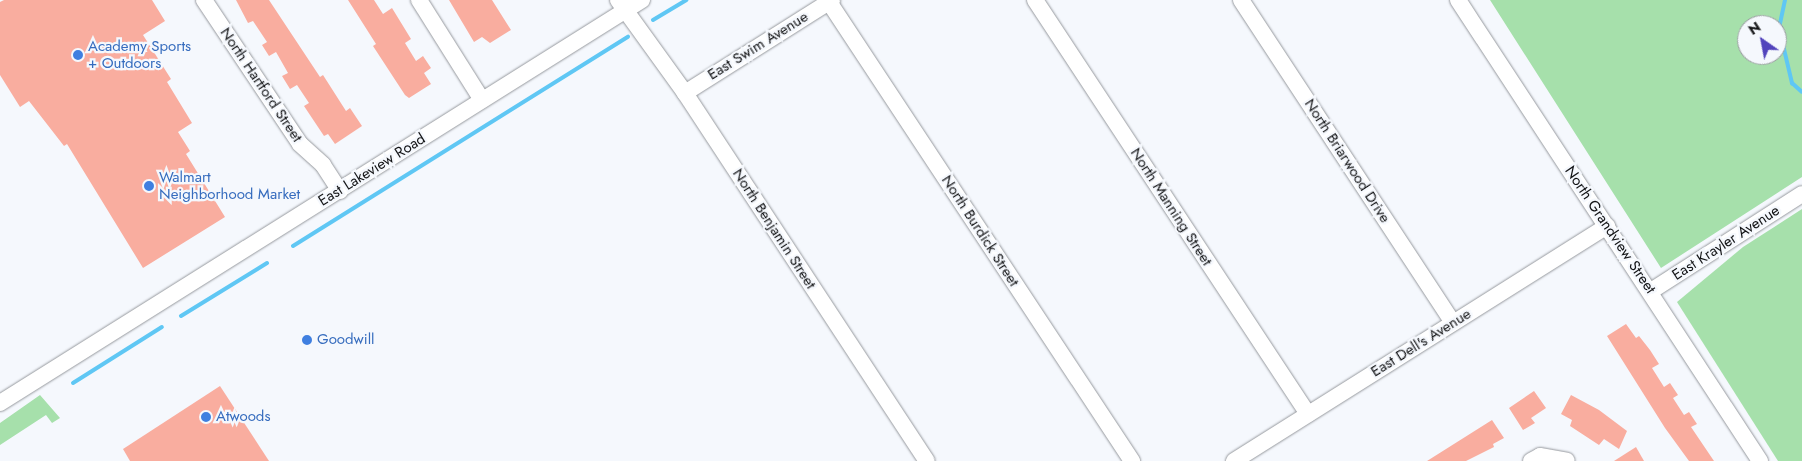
<!DOCTYPE html>
<html>
<head>
<meta charset="utf-8">
<style>
  body { margin:0 }
  #map { position:relative; width:1802px; height:461px; overflow:hidden; background:#f5f8fd; font-family:Jost,sans-serif }
  div>[style] { position:absolute }
  .green>* { inset:0; background:#a6e0ab }
  .stream>* { height:4px; margin:-2px; padding:0 2px; transform-origin:2px; border-radius:2px; background:#5fc7f4 }
  .building>* { inset:0; background:#f9ad9f }
  .roads { filter:drop-shadow(0 0 1px #96999e) drop-shadow(0 0 1px #96999e) }
  .minor>* { height:16px; margin:-8px; padding:0 8px; transform-origin:8px; border-radius:8px; background:#fff }
  .dots>* { width:14px; height:14px; translate:-50% -50%; box-sizing:border-box; border:2px solid #f5f8fd; border-radius:50% }
  span { translate:-50% -50%; white-space:nowrap; text-align:center; line-height:1.15; -webkit-text-stroke:4.5px #f5f8fd; paint-order:stroke }
  .shop-label { font-size:15px; color:#366cbe }
  .left { translate:0 -50%; text-align:left }
  .street-label { font-size:15px; color:#121315 }
  .north { position:absolute; left:1737px; top:15px; width:50px; height:50px; box-sizing:border-box; background:#f5f8fd; border:1px solid #9a9ca0; border-radius:50%; rotate:327deg; font-size:14px; font-weight:700; line-height:20px; text-align:center; color:#121315 }
  .north::after { content:''; display:block; margin:auto; width:18px; height:22px; background:#5244bc; clip-path:polygon(50% 0,100% 100%,50% 72%,0 100%) }
</style>
</head>
<body>
<div id="map">
  <div class="green">
    <i style="clip-path:polygon(evenodd,1490px 0,1802px 0,1802px 177px,1661px 268px,1490px 0,1747px 25px,1777px 25px,1777px 55px,1747px 55px,1747px 25px)"></i>
    <i style="clip-path:polygon(1802px 209px,1802px 461px,1778px 461px,1677px 302px,1743px 247px)"></i>
    <i style="clip-path:polygon(40px 395px,60px 418px,52px 423px,46px 415px,0 445px,0 423px)"></i>
  </div>
  <div class="stream">
    <i style="left:1785px;top:0;width:29px;rotate:102deg"></i>
    <i style="left:1779px;top:28px;width:57px;rotate:76.7deg"></i>
    <i style="left:1792px;top:83px;width:13px;rotate:42deg"></i>
    <i style="left:653px;top:20px;width:39px;rotate:-31deg"></i>
    <i style="left:293px;top:246px;width:395px;rotate:-32deg"></i>
    <i style="left:181px;top:316px;width:101px;rotate:-31.6deg"></i>
    <i style="left:73px;top:383px;width:105px;rotate:-32.2deg"></i>
  </div>
  <div class="building">
    <i style="clip-path:polygon(4px 0,152px 0,165px 21px,143px 35px,171px 79px,167px 82px,192px 123px,178px 132px,190px 151px,186px 154px,225px 217px,143px 268px,67px 144px,64px 146px,29px 101px,20px 107px,0 75px,0 2px)"></i>
    <i style="clip-path:polygon(236px 0,269px 0,320px 77px,323px 75px,346px 111px,350px 108px,362px 126px,335px 144px,328px 134px,324px 136px,304px 106px,309px 103px,297px 85px,290px 89px,282px 76px,288px 73px,276px 52px,269px 56px,262px 45px,267px 42px,253px 21px,248px 23px)"></i>
    <i style="clip-path:polygon(348px 0,374px 0,383px 14px,392px 8px,411px 39px,405px 43px,416px 61px,423px 56px,431px 68px,424px 73px,431px 84px,409px 98px,405px 95px,373px 46px,376px 44px)"></i>
    <i style="clip-path:polygon(449px 0,492px 0,511px 30px,490px 43px,482px 37px,474px 42px)"></i>
    <i style="clip-path:polygon(1626px 324px,1636px 338px,1639px 336px,1650px 350px,1659px 364px,1652px 368px,1664px 387px,1670px 383px,1678px 395px,1673px 398px,1684px 415px,1689px 412px,1697px 424px,1691px 427px,1714px 461px,1689px 461px,1665px 428px,1607px 336px)"></i>
    <i style="clip-path:polygon(220px 386px,269px 461px,130px 461px,123px 449px)"></i>
    <i style="clip-path:polygon(1534px 391px,1546px 408px,1531px 418px,1535px 423px,1523px 430px,1509px 408px)"></i>
    <i style="clip-path:polygon(1571px 395px,1599px 410px,1627px 431px,1619px 449px,1604px 439px,1599px 445px,1570px 426px,1572px 420px,1561px 414px)"></i>
    <i style="clip-path:polygon(1492px 420px,1504px 438px,1493px 444px,1494px 447px,1466px 461px,1427px 461px)"></i>
    <i style="clip-path:polygon(1636px 447px,1644px 461px,1614px 461px)"></i>
  </div>
  <div class="roads">
    <div class="minor">
      <i style="left:204px;top:0;width:173px;rotate:56.3deg"></i>
      <i style="left:300px;top:144px;width:31px;rotate:42deg"></i>
      <i style="left:323px;top:165px;width:31px;rotate:57deg"></i>
      <i style="left:419px;top:0;width:118px;rotate:57.8deg"></i>
      <i style="left:618px;top:0;width:115px;rotate:54.2deg"></i>
      <i style="left:685px;top:93px;width:440px;rotate:56.7deg"></i>
      <i style="left:1035px;top:0;width:496px;rotate:56.6deg"></i>
      <i style="left:1241px;top:0;width:386px;rotate:56.7deg"></i>
      <i style="left:1458px;top:0;width:551px;rotate:56.77deg"></i>
      <i style="left:829px;top:2px;width:550px;rotate:56.57deg"></i>
      <i style="left:685px;top:93px;width:174px;rotate:-32.3deg"></i>
      <i style="left:1651px;top:291px;width:179px;rotate:-32.7deg"></i>
      <i style="left:0;top:403px;width:758px;rotate:-32.12deg"></i>
      <i style="left:1234px;top:461px;width:441px;rotate:-32.2deg"></i>
      <i style="left:1531px;top:461px;width:10px;rotate:-29deg"></i>
      <i style="left:1540px;top:456px;width:27px;rotate:10deg"></i>
    </div>
  </div>
  <div class="dots">
    <i style="left:78px;top:55px;background:#3f7fe0"></i>
    <i style="left:149px;top:186px;background:#3f7fe0"></i>
    <i style="left:307px;top:340px;background:#3f7fe0"></i>
    <i style="left:206px;top:417px;background:#3f7fe0"></i>
  </div>
  <div class="shop-label">
    <span class="left" style="left:88px;top:55px">Academy Sports<br>+ Outdoors</span>
    <span class="left" style="left:159px;top:186px">Walmart<br>Neighborhood Market</span>
    <span class="left" style="left:317px;top:340px">Goodwill</span>
    <span class="left" style="left:216px;top:417px">Atwoods</span>
  </div>
  <div class="street-label">
    <span style="left:758px;top:46px;rotate:-32deg">East Swim Avenue</span>
    <span style="left:261px;top:85px;rotate:56deg">North Hartford Street</span>
    <span style="left:1347px;top:161px;rotate:57deg">North Briarwood Drive</span>
    <span style="left:372px;top:170px;rotate:-32deg">East Lakeview Road</span>
    <span style="left:1171px;top:207px;rotate:57deg">North Manning Street</span>
    <span style="left:774px;top:229px;rotate:57deg">North Benjamin Street</span>
    <span style="left:1610px;top:230px;rotate:56deg">North Grandview Street</span>
    <span style="left:980px;top:231px;rotate:57deg">North Burdick Street</span>
    <span style="left:1726px;top:243px;rotate:-33deg">East Krayler Avenue</span>
    <span style="left:1421px;top:343px;rotate:-32deg">East Dell's Avenue</span>
  </div>
  <div class="north">N</div>
</div>
</body>
</html>
